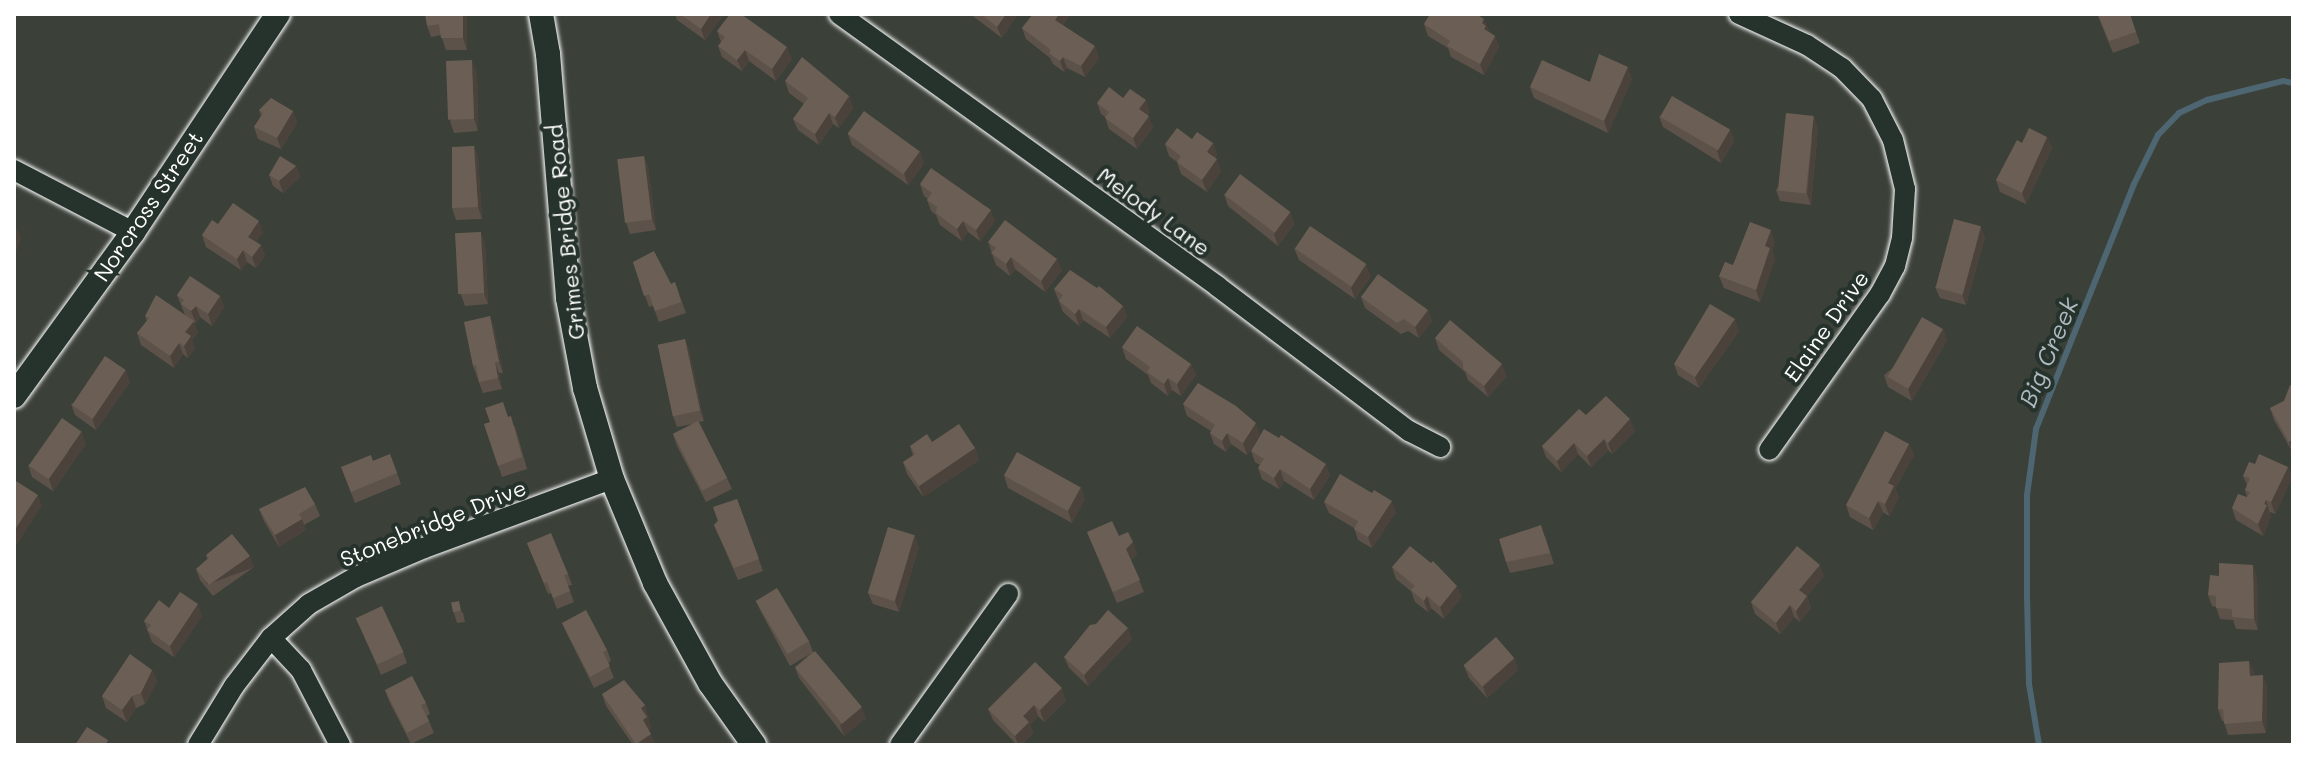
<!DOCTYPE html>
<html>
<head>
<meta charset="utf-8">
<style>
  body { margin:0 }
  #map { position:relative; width:2307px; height:759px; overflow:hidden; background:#3b4039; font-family:Mali,sans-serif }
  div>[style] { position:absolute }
  .stream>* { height:6px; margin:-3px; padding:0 3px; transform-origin:3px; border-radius:3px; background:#4e6672 }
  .roads { filter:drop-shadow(0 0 2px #fff) drop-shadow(0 0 2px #fff) }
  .minor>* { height:20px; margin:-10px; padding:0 10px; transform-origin:10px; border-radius:10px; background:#26332d }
  .tertiary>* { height:24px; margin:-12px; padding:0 12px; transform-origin:12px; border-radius:12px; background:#26332d }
  .wall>* { inset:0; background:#5c5249 }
  .shaded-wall>* { inset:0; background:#4b423c; transform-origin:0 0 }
  .building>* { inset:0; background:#6b5f55; transform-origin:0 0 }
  span { translate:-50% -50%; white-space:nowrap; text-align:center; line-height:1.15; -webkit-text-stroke:8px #26332d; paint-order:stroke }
  .street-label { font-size:22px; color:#fff }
  .water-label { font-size:24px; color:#afbac0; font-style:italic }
  .frame { position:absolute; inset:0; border:16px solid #fff; pointer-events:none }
</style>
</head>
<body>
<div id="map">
  <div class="stream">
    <i style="left:2039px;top:745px;width:62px;rotate:-99.3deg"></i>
    <i style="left:2029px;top:684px;width:86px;rotate:-91.3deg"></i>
    <i style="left:2027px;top:598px;width:103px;rotate:-90deg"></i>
    <i style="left:2027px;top:495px;width:67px;rotate:-82.2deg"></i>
    <i style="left:2036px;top:429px;width:264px;rotate:-68.2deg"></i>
    <i style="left:2134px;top:184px;width:55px;rotate:-63.9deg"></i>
    <i style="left:2158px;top:135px;width:30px;rotate:-46deg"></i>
    <i style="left:2179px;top:113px;width:31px;rotate:-25deg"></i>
    <i style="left:2207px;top:100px;width:78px;rotate:-14deg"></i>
    <i style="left:2283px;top:81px;width:10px;rotate:11deg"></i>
  </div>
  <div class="roads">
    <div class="minor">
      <i style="left:839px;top:14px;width:466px;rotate:35.7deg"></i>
      <i style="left:1217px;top:286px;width:241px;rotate:37.1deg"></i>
      <i style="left:1409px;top:431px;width:35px;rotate:27deg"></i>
      <i style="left:1739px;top:14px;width:75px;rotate:24.5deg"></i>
      <i style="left:1807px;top:45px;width:42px;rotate:33.3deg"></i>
      <i style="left:1842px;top:68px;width:43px;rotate:45.9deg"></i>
      <i style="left:1872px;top:99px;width:46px;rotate:62.9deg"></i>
      <i style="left:1893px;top:140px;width:50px;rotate:76.2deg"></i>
      <i style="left:1905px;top:189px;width:49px;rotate:93.5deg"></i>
      <i style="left:1902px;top:238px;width:29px;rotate:104deg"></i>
      <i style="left:1895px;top:266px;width:32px;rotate:118deg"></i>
      <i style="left:1880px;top:294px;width:191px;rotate:125.4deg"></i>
      <i style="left:14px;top:170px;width:134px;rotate:27.5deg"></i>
      <i style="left:271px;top:638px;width:44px;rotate:46.8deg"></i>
      <i style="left:301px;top:670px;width:85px;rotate:62.5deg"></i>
      <i style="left:198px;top:745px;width:69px;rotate:-58.6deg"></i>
      <i style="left:234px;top:686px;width:61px;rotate:-52.4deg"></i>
      <i style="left:271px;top:638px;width:51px;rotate:-41.8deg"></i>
      <i style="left:309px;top:604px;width:54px;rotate:-29.9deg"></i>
      <i style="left:356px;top:577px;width:74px;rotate:-23.1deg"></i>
      <i style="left:424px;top:548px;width:200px;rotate:-20.2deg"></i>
      <i style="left:900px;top:745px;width:186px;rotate:-54.4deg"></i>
    </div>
    <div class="tertiary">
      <i style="left:541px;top:14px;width:41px;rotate:80.1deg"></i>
      <i style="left:548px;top:54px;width:245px;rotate:85.3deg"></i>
      <i style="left:568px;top:298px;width:92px;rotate:79.3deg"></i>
      <i style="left:585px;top:388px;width:95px;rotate:73.5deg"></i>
      <i style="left:612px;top:479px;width:113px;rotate:67.5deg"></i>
      <i style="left:655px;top:583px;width:114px;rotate:61.2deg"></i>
      <i style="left:710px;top:683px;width:76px;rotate:54.6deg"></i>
      <i style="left:14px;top:396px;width:203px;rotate:-54deg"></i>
      <i style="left:133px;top:232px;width:262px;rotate:-56.4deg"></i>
    </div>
  </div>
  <div class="wall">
    <i style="clip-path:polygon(467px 14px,467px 50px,446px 50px,441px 35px,431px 37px,427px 26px)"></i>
    <i style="clip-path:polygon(675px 14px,724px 14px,705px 40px,677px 20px)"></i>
    <i style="clip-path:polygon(970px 14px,1018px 14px,1002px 38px)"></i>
    <i style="clip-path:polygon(1033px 14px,1070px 14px,1063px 25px,1099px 58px,1085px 77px,1067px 68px,1064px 72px,1053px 64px,1050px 58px,1026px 39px,1022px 28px)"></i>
    <i style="clip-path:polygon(2097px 14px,2135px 14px,2130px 16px,2140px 43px,2113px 53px)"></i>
    <i style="clip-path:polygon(1424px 24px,1489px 30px,1488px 31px,1495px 36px,1499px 47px,1484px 75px,1451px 57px,1448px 48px,1428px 36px)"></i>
    <i style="clip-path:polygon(717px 31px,792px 59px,776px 81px,749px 61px,742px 71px,722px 57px,718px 46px,721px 42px)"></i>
    <i style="clip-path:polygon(477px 72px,478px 131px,454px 133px,450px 121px)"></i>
    <i style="clip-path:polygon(1632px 79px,1608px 133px,1534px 98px,1530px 87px)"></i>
    <i style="clip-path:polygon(785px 81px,849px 96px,853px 108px,839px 128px,833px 124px,819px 145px,798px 130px,793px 119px,804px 104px,789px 93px)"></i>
    <i style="clip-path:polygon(1123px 98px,1150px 112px,1147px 115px,1153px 127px,1137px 149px,1109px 129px,1105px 117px,1101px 114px,1097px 103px)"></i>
    <i style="clip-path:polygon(259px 110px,293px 111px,297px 123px,281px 149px,258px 139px,254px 127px,261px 116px)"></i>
    <i style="clip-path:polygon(1659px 116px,1730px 130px,1734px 141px,1721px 163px,1663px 127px)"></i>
    <i style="clip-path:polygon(1818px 128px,1811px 205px,1780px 201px,1776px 190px)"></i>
    <i style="clip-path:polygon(848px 134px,924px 163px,908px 185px,852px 145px)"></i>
    <i style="clip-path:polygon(2047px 137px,2052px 148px,2026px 204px,2000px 192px,1996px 180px,2022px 143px)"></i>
    <i style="clip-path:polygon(1192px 139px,1213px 143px,1217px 155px,1215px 158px,1221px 171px,1207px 192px,1181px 174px,1177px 162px,1169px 156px,1165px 144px)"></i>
    <i style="clip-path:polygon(474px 146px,478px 158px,482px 219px,456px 220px,452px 208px)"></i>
    <i style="clip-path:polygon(644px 156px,648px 167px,656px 230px,630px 234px,626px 222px)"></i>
    <i style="clip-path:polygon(296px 166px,300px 177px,283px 193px,273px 186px,269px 175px)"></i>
    <i style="clip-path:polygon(920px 184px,995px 221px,980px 241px,968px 232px,962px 241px,940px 225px,936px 215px,931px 211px,927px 200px,928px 199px,924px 196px)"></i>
    <i style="clip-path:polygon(1224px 194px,1290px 212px,1294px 224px,1278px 246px,1228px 206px)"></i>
    <i style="clip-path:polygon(218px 224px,263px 232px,256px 242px,261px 245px,265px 256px,256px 268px,247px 262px,241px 270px,206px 247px,202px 235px)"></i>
    <i style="clip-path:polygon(1985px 237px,1966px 305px,1940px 298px,1935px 287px)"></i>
    <i style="clip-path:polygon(988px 242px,1062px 270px,1045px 292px,1015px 269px,1010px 276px,996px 265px)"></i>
    <i style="clip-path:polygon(1775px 242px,1772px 251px,1775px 259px,1760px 302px,1724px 288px,1719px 276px,1733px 265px)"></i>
    <i style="clip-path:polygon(485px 243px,488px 304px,465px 306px,461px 295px)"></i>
    <i style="clip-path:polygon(1294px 248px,1371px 276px,1355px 299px,1299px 260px)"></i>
    <i style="clip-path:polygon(633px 262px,671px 284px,675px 282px,686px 313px,659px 322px,653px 306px,649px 307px)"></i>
    <i style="clip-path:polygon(1097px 288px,1123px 306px,1127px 317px,1110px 338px,1083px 320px,1079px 326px,1063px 312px,1054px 289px)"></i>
    <i style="clip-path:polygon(177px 295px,220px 296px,224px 307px,212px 326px,200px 317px,196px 323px,194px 322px,198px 333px,192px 340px,195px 348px,188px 358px,183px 354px,174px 368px,141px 345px,137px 333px,147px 321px,145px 316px,185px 315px)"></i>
    <i style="clip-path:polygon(1361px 297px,1428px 310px,1432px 321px,1419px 338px,1408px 331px,1401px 334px,1365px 308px)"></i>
    <i style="clip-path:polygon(490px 316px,494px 328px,503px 373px,499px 373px,502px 389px,483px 393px,473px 366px)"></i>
    <i style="clip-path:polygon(1943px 329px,1947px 340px,1912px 401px,1888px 387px,1884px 375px)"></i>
    <i style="clip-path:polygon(1739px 331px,1699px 388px,1678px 375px,1674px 364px)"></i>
    <i style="clip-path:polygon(1435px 338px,1507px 376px,1488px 397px,1468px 380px,1465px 372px,1439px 350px)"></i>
    <i style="clip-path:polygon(685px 339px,689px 350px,704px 421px,699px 422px,727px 478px,732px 489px,706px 502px,677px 446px,673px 434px,693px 424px,677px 427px,673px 416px)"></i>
    <i style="clip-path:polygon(1122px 347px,1191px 364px,1196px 375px,1181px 396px,1172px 390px,1168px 396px,1151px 383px,1148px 375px,1126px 359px)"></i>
    <i style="clip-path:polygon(130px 382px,96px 430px,75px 415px,71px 404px)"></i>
    <i style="clip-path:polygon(2293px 386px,2293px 453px,2274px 420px,2270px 408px,2284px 401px)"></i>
    <i style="clip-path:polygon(1183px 404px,1260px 434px,1247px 455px,1231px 444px,1226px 452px,1214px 444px,1210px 433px,1211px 431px,1187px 416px)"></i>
    <i style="clip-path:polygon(1586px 415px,1635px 431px,1612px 454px,1608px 450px,1591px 467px,1578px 454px,1561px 472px,1546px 457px,1542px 446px)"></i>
    <i style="clip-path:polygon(508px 417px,515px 427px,527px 469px,502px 477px,484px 424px)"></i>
    <i style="clip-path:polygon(932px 442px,975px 448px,979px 460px,923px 497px,907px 474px,903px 462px,913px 456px,910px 446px)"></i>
    <i style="clip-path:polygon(86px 444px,53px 491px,32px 477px,28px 465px)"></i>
    <i style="clip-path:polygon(1909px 444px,1914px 455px,1895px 489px,1899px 497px,1889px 516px,1883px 512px,1873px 530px,1850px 517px,1846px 505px)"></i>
    <i style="clip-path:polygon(1251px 451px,1330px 475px,1314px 500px,1284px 481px,1279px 489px,1262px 479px,1258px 468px,1260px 465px,1255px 462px)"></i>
    <i style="clip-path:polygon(390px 454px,401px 484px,355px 503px,341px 467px,373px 461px)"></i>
    <i style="clip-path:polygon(2255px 464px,2288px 467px,2292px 478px,2275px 514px,2270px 512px,2270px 513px,2271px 517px,2263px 536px,2236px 520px,2232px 508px,2247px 497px,2245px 490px,2247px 485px,2243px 476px)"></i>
    <i style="clip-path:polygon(1004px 476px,1085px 499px,1072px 523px,1008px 488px)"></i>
    <i style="clip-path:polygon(1372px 493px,1396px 512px,1372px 548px,1358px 540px,1354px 528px,1329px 513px,1324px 502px)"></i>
    <i style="clip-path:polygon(737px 499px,763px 571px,738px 580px,714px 525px)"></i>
    <i style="clip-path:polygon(315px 504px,320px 516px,304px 525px,306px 530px,279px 547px,264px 521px,259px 509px)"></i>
    <i style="clip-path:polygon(1087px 532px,1119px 536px,1137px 554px,1131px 560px,1144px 592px,1117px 603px)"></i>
    <i style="clip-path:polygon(1545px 536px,1554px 564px,1510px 573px,1506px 562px)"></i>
    <i style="clip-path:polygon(527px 543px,568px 574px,572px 585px,568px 586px,574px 602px,557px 609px,551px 593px,548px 594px)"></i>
    <i style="clip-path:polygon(919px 547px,899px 612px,873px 604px,868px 593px)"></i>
    <i style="clip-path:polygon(206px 555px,254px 567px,213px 596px,200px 580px,196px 569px,207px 559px)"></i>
    <i style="clip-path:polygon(1392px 567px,1462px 597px,1444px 619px,1431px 608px,1428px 612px,1415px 602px,1411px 591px,1396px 579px)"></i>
    <i style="clip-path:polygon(1824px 576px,1807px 596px,1811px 608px,1800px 622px,1794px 617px,1780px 634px,1755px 614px,1751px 602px)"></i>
    <i style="clip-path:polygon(2257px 577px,2258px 630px,2236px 629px,2233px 620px,2220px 619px,2216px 607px,2212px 606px,2208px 595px)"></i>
    <i style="clip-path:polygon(756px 601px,809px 641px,813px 652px,866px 718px,844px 736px,799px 678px,795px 667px,810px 654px,790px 666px,761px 612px)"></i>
    <i style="clip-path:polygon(451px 602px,463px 613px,465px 622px,457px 623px)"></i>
    <i style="clip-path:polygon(169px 608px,202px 616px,174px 657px,152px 642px,144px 621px)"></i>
    <i style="clip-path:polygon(356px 618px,403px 652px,407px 663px,381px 675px)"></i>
    <i style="clip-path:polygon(562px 623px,607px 650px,611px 661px,608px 663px,614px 678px,594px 688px,567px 634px)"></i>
    <i style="clip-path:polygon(1132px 639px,1088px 686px,1069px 668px,1064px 657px)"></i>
    <i style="clip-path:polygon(1514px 658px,1518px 670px,1487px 698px,1469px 678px,1464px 666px)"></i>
    <i style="clip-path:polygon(152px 670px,157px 681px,145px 704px,136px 708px,127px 722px,106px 708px,102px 696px)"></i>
    <i style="clip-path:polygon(2254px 672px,2254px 675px,2267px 686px,2266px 733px,2228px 735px,2224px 721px,2222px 721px,2218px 709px)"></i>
    <i style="clip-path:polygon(385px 690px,426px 703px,430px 714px,427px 716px,434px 733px,411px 744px,389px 701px)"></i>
    <i style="clip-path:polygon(602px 694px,645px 705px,651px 729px,649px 730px,655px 745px,633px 745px,606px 706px)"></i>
    <i style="clip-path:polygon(1066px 700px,1044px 722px,1038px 716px,1030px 724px,1033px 733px,1021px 745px,1017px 745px,993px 720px,988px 709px)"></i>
  </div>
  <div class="shaded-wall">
    <i style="clip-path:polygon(463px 14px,467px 14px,467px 50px,463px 38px)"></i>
    <i style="clip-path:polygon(711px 14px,724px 14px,705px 40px,701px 29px)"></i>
    <i style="clip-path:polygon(1006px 14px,1018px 14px,1002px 38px,997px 27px)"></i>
    <i style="clip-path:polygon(1059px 14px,1070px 14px,1059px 31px,1055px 20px)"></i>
    <i style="clip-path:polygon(1484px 19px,1489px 30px,1488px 41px,1482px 23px)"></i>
    <i style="clip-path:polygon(1495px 36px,1499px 47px,1484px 75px,1480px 64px)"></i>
    <i style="clip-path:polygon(1095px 46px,1099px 58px,1085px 77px,1081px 66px)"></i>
    <i style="clip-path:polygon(787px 47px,792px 59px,776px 81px,772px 69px)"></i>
    <i style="clip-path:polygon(745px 50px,749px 61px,742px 71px,737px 60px)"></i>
    <i style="clip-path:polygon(1063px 57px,1067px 68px,1064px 72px,1060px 61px)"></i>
    <i style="clip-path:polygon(472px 60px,477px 72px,478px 131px,474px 119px)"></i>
    <i style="clip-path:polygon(1628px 67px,1632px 79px,1608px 133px,1604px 121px)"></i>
    <i style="clip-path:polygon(849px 96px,853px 108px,839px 128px,835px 117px)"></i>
    <i style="clip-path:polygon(1146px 100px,1150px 112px,1143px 120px,1139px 109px)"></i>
    <i style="clip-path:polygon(293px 111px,297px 123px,281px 149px,277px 138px)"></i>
    <i style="clip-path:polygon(829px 113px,833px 124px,819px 145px,815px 134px)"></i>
    <i style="clip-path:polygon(1149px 116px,1153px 127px,1137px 149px,1133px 138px)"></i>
    <i style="clip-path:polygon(1814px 116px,1818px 128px,1811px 205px,1807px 194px)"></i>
    <i style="clip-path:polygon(1730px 130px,1734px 141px,1721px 163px,1717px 151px)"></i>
    <i style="clip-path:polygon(2047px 137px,2052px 148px,2026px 204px,2022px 193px)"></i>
    <i style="clip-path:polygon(1213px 143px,1217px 155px,1211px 163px,1207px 152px)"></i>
    <i style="clip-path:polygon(474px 146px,478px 158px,482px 219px,478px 207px)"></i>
    <i style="clip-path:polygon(920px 151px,924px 163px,908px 185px,904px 173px)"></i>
    <i style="clip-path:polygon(644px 156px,648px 167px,656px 230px,652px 219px)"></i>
    <i style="clip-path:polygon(1217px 159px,1221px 171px,1207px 192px,1202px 180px)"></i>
    <i style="clip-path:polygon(296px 166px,300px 177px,283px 193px,279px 181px)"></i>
    <i style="clip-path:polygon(991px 210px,995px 221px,980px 241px,976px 230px)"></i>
    <i style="clip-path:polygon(1290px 212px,1294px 224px,1278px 246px,1274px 234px)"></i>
    <i style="clip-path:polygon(259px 221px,263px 232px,252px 248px,248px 237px)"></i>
    <i style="clip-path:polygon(963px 221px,968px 232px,962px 241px,957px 229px)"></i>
    <i style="clip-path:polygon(1981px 226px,1985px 237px,1966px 305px,1962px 294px)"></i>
    <i style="clip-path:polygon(17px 228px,21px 239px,14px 257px,14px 235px)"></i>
    <i style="clip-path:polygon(1771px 230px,1775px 242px,1772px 251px,1775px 259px,1760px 302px,1756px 290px,1765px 246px)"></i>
    <i style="clip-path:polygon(481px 232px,485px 243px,488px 304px,484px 293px)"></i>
    <i style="clip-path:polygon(261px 245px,265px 256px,256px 268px,252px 257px)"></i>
    <i style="clip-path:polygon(243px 250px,247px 262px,241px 270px,237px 259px)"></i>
    <i style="clip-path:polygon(1011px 257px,1015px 269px,1010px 276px,1006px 264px)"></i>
    <i style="clip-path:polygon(1057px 259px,1062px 270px,1045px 292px,1041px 281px)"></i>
    <i style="clip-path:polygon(1366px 264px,1371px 276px,1355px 299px,1351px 288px)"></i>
    <i style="clip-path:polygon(220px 296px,224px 307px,212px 326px,208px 314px)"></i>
    <i style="clip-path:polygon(196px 306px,200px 317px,196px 323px,191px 311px)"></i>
    <i style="clip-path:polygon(1123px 306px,1127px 317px,1110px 338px,1106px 327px)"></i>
    <i style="clip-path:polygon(1079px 309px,1083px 320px,1079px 326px,1075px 314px)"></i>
    <i style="clip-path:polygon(1428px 310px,1432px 321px,1419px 338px,1415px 327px)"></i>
    <i style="clip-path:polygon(490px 316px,494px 328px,503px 373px,499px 362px)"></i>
    <i style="clip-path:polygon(1735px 319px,1739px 331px,1699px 388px,1695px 377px)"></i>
    <i style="clip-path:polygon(194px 321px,198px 333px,192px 340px,195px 348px,188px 358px,184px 346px,185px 332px)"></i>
    <i style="clip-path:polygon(1943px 329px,1947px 340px,1912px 401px,1908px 389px)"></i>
    <i style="clip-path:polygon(685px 339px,689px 350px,704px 421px,700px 410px)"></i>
    <i style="clip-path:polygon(179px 343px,183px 354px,174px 368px,170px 356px)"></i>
    <i style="clip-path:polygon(495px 362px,499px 373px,502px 389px,498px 378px)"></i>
    <i style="clip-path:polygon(1191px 364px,1196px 375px,1181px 396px,1177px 384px)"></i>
    <i style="clip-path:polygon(1502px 364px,1507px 376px,1488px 397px,1484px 386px)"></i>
    <i style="clip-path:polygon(126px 370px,130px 382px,96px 430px,92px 418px)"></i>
    <i style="clip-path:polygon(1168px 378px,1172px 390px,1168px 396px,1164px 384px)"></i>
    <i style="clip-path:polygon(1630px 419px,1635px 431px,1612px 454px,1608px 443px)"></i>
    <i style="clip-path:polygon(1256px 423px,1260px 434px,1247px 455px,1243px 443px)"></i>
    <i style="clip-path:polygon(82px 432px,86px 444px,53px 491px,49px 479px)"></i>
    <i style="clip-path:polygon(1227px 433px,1231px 444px,1226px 452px,1222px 441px)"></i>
    <i style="clip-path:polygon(1604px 439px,1608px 450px,1591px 467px,1587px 456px)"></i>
    <i style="clip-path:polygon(2293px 439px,2293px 453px,2289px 442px)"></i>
    <i style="clip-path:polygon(1574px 443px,1578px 454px,1561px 472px,1557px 461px)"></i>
    <i style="clip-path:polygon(1909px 444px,1914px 455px,1895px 489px,1899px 497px,1889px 516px,1885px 504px,1888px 483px)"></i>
    <i style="clip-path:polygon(975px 448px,979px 460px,923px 497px,919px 486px)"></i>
    <i style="clip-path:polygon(1326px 464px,1330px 475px,1314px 500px,1310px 489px)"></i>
    <i style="clip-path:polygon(2288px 467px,2292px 478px,2275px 514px,2271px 502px)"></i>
    <i style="clip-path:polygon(1280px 469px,1284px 481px,1279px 489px,1274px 478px)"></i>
    <i style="clip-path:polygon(1081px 487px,1085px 499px,1072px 523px,1068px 511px)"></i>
    <i style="clip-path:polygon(38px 495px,42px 506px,14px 549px,14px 531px)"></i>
    <i style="clip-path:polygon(2266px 500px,2271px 517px,2263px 536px,2258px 524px)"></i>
    <i style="clip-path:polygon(1392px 501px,1396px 512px,1372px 548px,1368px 537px)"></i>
    <i style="clip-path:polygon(1878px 501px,1883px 512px,1873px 530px,1869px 518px)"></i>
    <i style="clip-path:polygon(302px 519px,306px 530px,279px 547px,275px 535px)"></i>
    <i style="clip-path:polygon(915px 535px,919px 547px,899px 612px,895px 601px)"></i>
    <i style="clip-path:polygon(1133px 542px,1137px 554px,1130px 561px,1126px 549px)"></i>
    <i style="left:250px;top:556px;width:12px;height:50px;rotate:70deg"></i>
    <i style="clip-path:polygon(1820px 565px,1824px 576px,1803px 601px,1799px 590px)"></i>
    <i style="clip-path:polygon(2253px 565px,2257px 577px,2258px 630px,2254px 619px)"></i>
    <i style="clip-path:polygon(1457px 586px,1462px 597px,1444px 619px,1440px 607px)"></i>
    <i style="clip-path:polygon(1427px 596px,1431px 608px,1428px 612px,1424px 601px)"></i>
    <i style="clip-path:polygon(1807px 596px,1811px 608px,1800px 622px,1796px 611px)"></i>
    <i style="clip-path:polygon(198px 604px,202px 616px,174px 657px,170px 646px)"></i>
    <i style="clip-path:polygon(1790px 605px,1794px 617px,1780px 634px,1776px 623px)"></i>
    <i style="clip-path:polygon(1128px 628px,1132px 639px,1088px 686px,1084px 675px)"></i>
    <i style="clip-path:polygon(1514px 658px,1518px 670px,1487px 698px,1483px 687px)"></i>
    <i style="clip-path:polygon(2249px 661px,2254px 672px,2254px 687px,2250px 676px)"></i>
    <i style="clip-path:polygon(152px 670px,157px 681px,145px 704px,141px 693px)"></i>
    <i style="clip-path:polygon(2263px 675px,2267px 686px,2266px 733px,2262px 721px)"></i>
    <i style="clip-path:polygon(1062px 688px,1066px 700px,1044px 722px,1040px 710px)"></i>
    <i style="clip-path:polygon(132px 696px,136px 708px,127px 722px,122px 710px)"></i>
    <i style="clip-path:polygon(645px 705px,651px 729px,647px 732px,643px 720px,641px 708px)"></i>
    <i style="clip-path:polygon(1034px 705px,1038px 716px,1030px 724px,1033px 733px,1021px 745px,1018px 745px,1015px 736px,1023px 716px)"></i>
    <i style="clip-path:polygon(862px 707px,866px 718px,844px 736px,840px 725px)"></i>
    <i style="clip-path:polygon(651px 734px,655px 745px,637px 745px,636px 744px)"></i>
  </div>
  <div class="building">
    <i style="clip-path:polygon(425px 14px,463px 14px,463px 38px,441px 38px,439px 24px,427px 26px)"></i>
    <i style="clip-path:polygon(680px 14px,711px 14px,701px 29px)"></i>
    <i style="clip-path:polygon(730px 14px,741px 14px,787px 47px,772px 69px,745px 50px,737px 60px,718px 46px,725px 37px,717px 31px)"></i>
    <i style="clip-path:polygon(981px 14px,1006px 14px,997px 27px)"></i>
    <i style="clip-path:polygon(1033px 14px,1059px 14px,1055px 20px,1095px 46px,1081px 66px,1063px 57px,1060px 61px,1049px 53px,1051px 50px,1022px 28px)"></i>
    <i style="clip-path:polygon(1430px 14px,1476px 14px,1484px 19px,1482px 23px,1486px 26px,1484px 29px,1495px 36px,1480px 64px,1447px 46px,1450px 41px,1424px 24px)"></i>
    <i style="clip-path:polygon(2098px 14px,2130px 14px,2136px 32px,2109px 41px)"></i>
    <i style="clip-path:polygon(1599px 54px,1628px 67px,1604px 121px,1530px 87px,1542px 60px,1590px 82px)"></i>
    <i style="clip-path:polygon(802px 57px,849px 96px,835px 117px,829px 113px,815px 134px,793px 119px,808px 98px,785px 81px)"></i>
    <i style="left:472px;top:60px;width:59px;height:26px;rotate:88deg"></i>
    <i style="clip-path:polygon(1109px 87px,1123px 98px,1130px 89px,1146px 100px,1139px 109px,1149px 116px,1133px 138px,1105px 118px,1109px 112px,1097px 103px)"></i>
    <i style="left:1672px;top:96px;width:67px;height:24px;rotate:30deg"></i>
    <i style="clip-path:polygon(271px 98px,293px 111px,277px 138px,254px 127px,263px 113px,259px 110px)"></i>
    <i style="left:864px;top:111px;width:69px;height:28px;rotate:36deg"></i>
    <i style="left:1786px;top:113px;width:28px;height:78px;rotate:6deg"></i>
    <i style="clip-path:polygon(1177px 128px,1192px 139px,1197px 132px,1213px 143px,1207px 152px,1217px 159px,1202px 180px,1177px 162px,1181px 156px,1165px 144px)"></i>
    <i style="clip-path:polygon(2029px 128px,2047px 137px,2022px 193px,1996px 180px,2017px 140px,2022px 143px)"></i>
    <i style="clip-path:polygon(474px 146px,478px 207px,452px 208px,452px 147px)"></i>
    <i style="clip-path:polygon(280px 156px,296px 166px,279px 181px,269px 175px)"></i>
    <i style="left:644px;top:156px;width:64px;height:27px;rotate:83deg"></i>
    <i style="clip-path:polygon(931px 168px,991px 210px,976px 230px,963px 221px,957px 229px,936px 213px,937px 207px,927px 200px,932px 193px,920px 184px)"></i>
    <i style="left:1240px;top:174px;width:63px;height:26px;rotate:37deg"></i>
    <i style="clip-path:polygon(233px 203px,259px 221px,248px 237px,261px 245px,252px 257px,243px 250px,237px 259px,202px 235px,212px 220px,218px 224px)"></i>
    <i style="left:1954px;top:219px;width:28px;height:71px;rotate:15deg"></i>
    <i style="clip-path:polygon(1005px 220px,1057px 259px,1041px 281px,1011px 257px,1006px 264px,991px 253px,996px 248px,988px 242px)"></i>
    <i style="clip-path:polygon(1750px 222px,1771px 230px,1765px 246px,1770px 248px,1756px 290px,1719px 276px,1725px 262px,1733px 265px)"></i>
    <i style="left:1310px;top:226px;width:68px;height:27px;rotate:34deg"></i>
    <i style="left:481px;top:232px;width:61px;height:26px;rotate:87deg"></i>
    <i style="clip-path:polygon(654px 251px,671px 284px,675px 282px,681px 302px,655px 311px,649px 294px,644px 296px,633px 262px)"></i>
    <i style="clip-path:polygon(1070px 270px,1097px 288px,1099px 286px,1123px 306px,1106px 327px,1079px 309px,1075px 314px,1059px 301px,1063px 295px,1054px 289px)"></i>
    <i style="clip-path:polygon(1378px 274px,1428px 310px,1415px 327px,1404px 319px,1397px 323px,1361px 297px)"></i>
    <i style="clip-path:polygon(190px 276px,220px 296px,208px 314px,196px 306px,191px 311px,181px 304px,184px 300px,177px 295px)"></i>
    <i style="clip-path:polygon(156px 295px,194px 321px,185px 332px,191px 336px,184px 346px,179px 343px,170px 356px,137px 333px,149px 318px,145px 316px)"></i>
    <i style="clip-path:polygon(1710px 304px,1735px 319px,1695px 377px,1674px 364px)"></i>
    <i style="clip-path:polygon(490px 316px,499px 362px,495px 362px,498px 378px,479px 382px,476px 365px,473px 366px,464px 322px)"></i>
    <i style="left:1922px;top:317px;width:24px;height:69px;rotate:30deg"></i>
    <i style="clip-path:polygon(1450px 320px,1502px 364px,1484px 386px,1463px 369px,1463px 362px,1435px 338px)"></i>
    <i style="clip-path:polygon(1137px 326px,1191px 364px,1177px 384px,1168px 378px,1164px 384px,1147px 372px,1150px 367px,1122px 347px)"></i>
    <i style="left:685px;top:339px;width:73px;height:28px;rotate:78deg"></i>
    <i style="left:105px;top:356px;width:25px;height:59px;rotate:34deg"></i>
    <i style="clip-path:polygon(1198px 383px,1236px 406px,1256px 423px,1243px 443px,1227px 433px,1222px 441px,1210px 433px,1215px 425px,1183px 404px)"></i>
    <i style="clip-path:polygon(2290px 385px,2293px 386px,2293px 439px,2289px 442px,2270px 408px,2284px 401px)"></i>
    <i style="clip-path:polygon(1606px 396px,1630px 419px,1608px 443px,1604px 439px,1587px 456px,1574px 443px,1557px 461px,1542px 446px,1579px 409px,1586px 415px)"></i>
    <i style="clip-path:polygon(503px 402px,508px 417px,511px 416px,522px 457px,498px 466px,484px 424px,490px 422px,485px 408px)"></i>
    <i style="left:62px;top:418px;width:24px;height:58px;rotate:35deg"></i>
    <i style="left:698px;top:421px;width:64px;height:28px;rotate:63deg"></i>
    <i style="clip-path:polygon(959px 424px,975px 448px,919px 486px,903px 462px,915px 454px,910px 446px,927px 434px,932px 442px)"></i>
    <i style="clip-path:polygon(1264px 429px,1279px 438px,1281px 435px,1326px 464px,1310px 489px,1280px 469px,1274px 478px,1258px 468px,1264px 459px,1251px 451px)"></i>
    <i style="clip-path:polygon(1885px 431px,1909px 444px,1888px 483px,1894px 486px,1885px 504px,1878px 501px,1869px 518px,1846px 505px)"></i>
    <i style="left:1017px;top:452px;width:73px;height:27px;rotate:29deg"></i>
    <i style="clip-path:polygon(390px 454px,397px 473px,351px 492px,341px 467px,371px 455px,373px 461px)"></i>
    <i style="clip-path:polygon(2259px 454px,2288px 467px,2271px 502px,2266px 500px,2264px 504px,2267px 505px,2258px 524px,2232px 508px,2238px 494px,2247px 497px,2250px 492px,2245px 490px,2250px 478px,2243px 476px,2249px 462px,2255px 464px)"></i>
    <i style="clip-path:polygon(1340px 474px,1372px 493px,1374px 490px,1392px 501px,1368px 537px,1354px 529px,1358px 521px,1324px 502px)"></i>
    <i style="clip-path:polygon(16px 481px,38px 495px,14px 531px,14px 484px)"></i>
    <i style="clip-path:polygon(305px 487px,315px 504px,299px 514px,302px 519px,275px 535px,259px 509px)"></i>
    <i style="clip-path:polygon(737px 499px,759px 559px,734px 568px,714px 525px,718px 521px,713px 507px)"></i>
    <i style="clip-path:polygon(1112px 521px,1119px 536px,1128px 532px,1133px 542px,1126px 549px,1140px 580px,1113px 592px,1087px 532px)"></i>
    <i style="clip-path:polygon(1541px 525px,1550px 553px,1506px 562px,1499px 539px)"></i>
    <i style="left:888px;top:527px;width:28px;height:69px;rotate:17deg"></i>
    <i style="clip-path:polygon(551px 533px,568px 574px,564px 575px,570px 591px,553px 598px,547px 582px,544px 583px,527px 543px)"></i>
    <i style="clip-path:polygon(232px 534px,250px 556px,209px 585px,196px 569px,209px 558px,206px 555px)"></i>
    <i style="clip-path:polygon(1410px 546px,1431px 563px,1433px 561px,1457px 586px,1440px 607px,1427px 596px,1424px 601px,1411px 590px,1415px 586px,1392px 567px)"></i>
    <i style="clip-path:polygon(1797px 546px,1820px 565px,1799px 590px,1807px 596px,1796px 611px,1790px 605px,1776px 623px,1751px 602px)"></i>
    <i style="clip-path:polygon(2219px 563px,2253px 565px,2254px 619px,2232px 617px,2232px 609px,2216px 608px,2216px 596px,2208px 595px,2210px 575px,2219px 576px)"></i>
    <i style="left:777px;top:588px;width:62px;height:25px;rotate:59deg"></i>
    <i style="clip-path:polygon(180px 592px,198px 604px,170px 646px,147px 630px,151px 625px,144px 621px,159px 600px,169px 608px)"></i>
    <i style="left:459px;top:601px;width:10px;height:8px;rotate:79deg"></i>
    <i style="left:382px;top:606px;width:51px;height:29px;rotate:65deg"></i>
    <i style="clip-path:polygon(586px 610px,607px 650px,603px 652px,610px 666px,590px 677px,562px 623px)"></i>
    <i style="clip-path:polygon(1108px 610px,1128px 628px,1084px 675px,1064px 657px,1090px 625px,1096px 624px)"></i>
    <i style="left:1496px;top:637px;width:28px;height:43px;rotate:49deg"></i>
    <i style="left:815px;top:651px;width:73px;height:26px;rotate:50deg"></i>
    <i style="clip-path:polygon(130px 654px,152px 670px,141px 693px,132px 696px,122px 710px,102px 696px)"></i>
    <i style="clip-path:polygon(2249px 661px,2250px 676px,2263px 675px,2262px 721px,2224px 724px,2223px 709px,2218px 709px,2219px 663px)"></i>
    <i style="clip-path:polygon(1035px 662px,1062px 688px,1040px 710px,1034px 705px,1023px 716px,1029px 722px,1015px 736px,988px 709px)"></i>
    <i style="clip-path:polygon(412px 676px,426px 703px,421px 705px,429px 721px,407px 733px,385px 690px)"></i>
    <i style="clip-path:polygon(624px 680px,645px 705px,641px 708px,647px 717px,643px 720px,651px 734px,636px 744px,602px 694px)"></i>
    <i style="clip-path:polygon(87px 727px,108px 740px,106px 745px,75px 745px)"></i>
  </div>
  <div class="street-label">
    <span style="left:148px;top:206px;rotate:-56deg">Norcross Street</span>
    <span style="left:1154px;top:211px;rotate:36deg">Melody Lane</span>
    <span style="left:565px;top:232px;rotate:-96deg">Grimes Bridge Road</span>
    <span style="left:1826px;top:326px;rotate:-55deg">Elaine Drive</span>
    <span style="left:433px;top:523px;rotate:-22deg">Stonebridge Drive</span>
  </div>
  <div class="water-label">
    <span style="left:2048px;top:352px;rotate:-67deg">Big Creek</span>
  </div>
  <div class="frame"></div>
</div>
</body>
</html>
